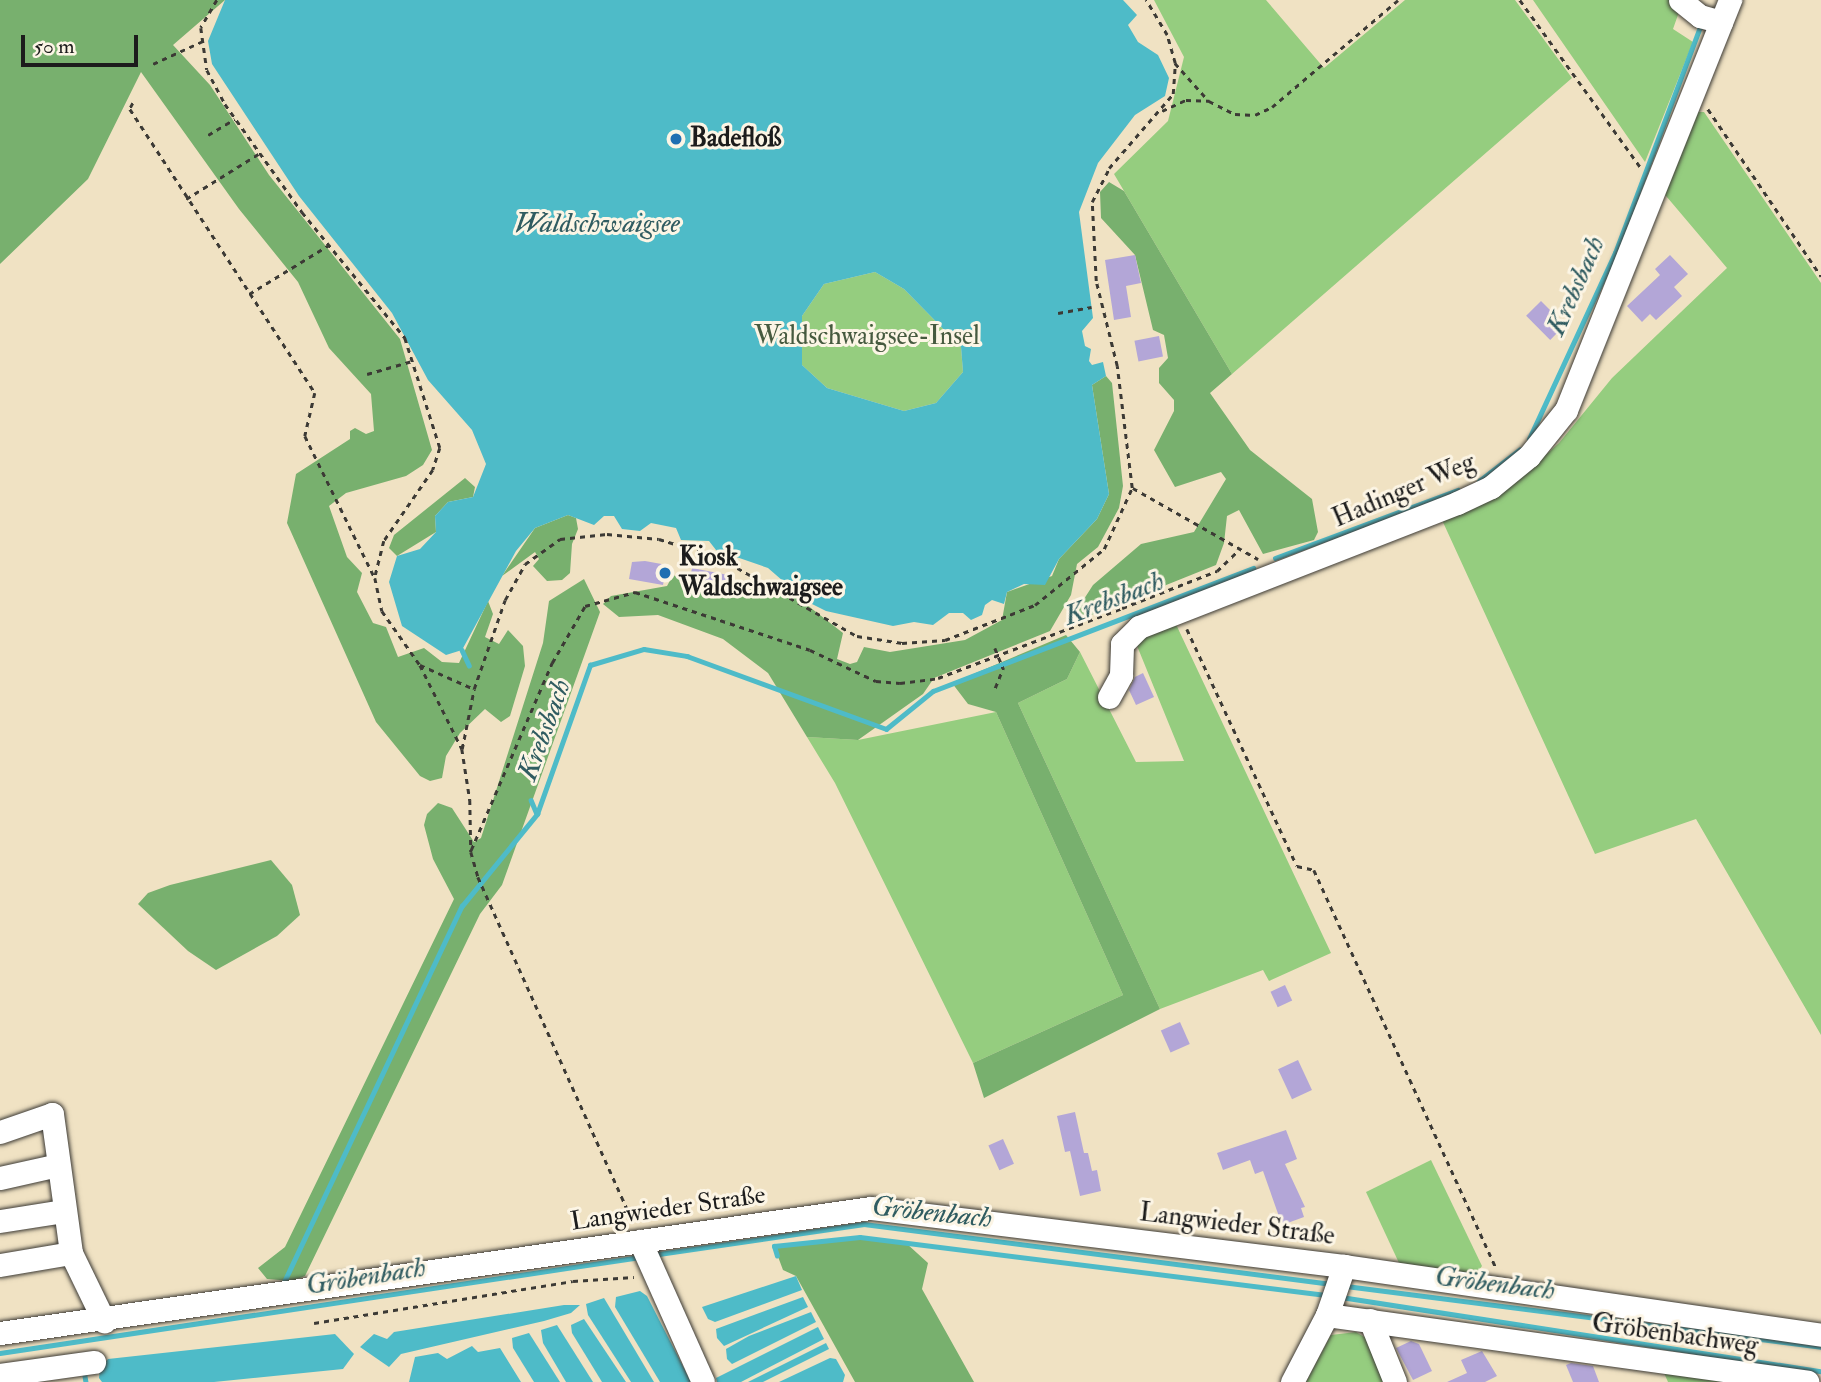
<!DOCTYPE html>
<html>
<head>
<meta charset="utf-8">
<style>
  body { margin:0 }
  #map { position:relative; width:1821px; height:1382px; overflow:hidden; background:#f0e2c3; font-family:"IM FELL Double Pica",serif }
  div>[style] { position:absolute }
  .green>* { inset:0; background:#95cd7f }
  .forest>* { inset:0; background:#78b06e }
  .water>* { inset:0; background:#4ebbc8 }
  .stream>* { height:4.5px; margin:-2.25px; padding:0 2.25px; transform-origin:2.25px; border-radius:2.25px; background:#4ebbc8 }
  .building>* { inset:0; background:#b3a6d7; transform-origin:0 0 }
  .path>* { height:2.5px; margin-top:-1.25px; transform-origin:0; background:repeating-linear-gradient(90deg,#3c3a35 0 5px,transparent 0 10px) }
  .roads { filter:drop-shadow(0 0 2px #3c3a35) drop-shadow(0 0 2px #3c3a35) }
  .minor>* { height:23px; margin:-11.5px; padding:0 11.5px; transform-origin:11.5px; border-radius:11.5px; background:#fff }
  .path-bridge>* { height:2.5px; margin-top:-1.25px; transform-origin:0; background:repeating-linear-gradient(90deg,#3c3a35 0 5px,transparent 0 10px) }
  .dots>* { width:19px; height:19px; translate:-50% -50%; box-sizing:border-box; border:4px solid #fcf5e5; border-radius:50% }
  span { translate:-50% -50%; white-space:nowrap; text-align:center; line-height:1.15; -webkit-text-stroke:6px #fcf5e5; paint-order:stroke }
  .poi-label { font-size:26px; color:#1c1c1c; font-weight:700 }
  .left { translate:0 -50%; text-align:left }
  .park-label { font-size:26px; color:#465a3f }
  .street-label { font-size:26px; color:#1c1c1c }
  .water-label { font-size:28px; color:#305c61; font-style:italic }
  .scale { position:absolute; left:21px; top:35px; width:117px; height:32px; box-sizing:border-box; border:4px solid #1c1c1c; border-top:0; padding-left:9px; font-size:21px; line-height:24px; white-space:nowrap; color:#1c1c1c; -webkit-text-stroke:5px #fcf5e5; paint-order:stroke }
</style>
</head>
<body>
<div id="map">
  <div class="green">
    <i style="clip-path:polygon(1154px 0,1266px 0,1324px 68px,1405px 0,1515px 0,1572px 78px,1232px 374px,1114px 174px,1168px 121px,1184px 57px)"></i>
    <i style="clip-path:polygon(1533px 0,1670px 0,1679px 12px,1673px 29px,1693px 42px,1645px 162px)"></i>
    <i style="clip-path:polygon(1696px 112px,1704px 112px,1821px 283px,1821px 1035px,1696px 819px,1595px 854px,1442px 520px,1513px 484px,1559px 443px,1612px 378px,1727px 268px,1661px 190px)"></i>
    <i style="clip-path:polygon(875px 272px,904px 289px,961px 347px,963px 372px,936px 403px,904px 411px,827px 388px,802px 365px,802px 316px,824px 284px)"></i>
    <i style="clip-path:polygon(1173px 618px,1331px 953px,1269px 981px,1263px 970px,1160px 1009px,1018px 703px,1067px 679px,1080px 652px,1136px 762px,1184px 761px,1133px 636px)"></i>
    <i style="clip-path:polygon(996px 712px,1123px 995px,973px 1063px,835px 783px,807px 737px,858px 740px)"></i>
    <i style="clip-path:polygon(1431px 1160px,1482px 1266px,1476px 1274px,1399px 1263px,1366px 1192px)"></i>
    <i style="clip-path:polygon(1356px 1332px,1376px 1344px,1392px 1382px,1306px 1382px,1331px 1335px)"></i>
    <i style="clip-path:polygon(1661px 1366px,1772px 1382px,1668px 1382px)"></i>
  </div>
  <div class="forest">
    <i style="clip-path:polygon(0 0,225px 0,173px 45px,210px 85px,269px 175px,400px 339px,432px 450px,423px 465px,406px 476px,346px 493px,329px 506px,347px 557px,362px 573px,357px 592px,373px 623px,386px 627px,398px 657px,424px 648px,442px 662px,459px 663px,488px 601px,493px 614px,485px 637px,499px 644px,508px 630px,523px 646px,525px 666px,510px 716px,501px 722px,485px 709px,460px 733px,446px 756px,442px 778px,430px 781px,420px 776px,376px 722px,287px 523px,296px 474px,350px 439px,350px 431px,355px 428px,366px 434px,374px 431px,371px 394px,329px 348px,298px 282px,239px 209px,141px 72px,88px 179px,0 264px)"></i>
    <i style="clip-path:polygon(1109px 182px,1124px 191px,1232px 374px,1210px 393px,1250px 450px,1312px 499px,1318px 532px,1314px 540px,1263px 554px,1239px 510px,1227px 516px,1224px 543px,1216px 565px,1084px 618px,1075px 613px,1093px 585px,1141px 544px,1194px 532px,1226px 479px,1221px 472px,1175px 487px,1154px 450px,1174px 411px,1174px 400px,1159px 383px,1159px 368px,1168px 358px,1164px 335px,1153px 330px,1135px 255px,1101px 218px,1100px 192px)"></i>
    <i style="clip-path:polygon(1106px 376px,1112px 383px,1123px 486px,1119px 508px,1098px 547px,1077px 564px,1071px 595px,1050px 631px,934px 678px,923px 694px,858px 740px,807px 737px,768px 673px,723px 639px,658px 615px,619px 617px,603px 604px,611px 596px,667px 586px,673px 575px,714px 594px,745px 593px,754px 587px,793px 594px,843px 633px,837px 659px,850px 664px,857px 662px,864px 647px,890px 652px,965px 640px,1002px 620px,1007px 592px,1052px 576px,1059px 559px,1097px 519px,1109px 494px,1092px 385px)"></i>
    <i style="clip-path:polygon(465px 478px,475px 487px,473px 497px,448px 502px,435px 516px,436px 532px,397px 556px,389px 548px,394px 535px)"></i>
    <i style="clip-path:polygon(568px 515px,576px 518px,578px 529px,572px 544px,570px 573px,562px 580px,547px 581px,533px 566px,539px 559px,535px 552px,502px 576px,535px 528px)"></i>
    <i style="clip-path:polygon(584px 579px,600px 612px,502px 885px,480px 914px,305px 1276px,292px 1281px,267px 1279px,258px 1268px,285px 1247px,454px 899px,433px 859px,424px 825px,427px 814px,438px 803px,452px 808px,474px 842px,481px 838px,543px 643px,549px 601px)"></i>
    <i style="clip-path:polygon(1066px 635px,1080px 652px,1067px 679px,1018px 703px,1160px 1009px,984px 1098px,973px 1063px,1123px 995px,996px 712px,968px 704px,952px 683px)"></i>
    <i style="clip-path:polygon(271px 860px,292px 885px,300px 915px,277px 936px,216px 970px,188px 951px,138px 904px,148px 893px,170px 885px)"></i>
    <i style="clip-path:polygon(860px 1237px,906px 1243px,928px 1263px,922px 1289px,974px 1382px,855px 1382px,796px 1276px,783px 1270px,774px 1246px)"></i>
  </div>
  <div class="water">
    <i style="clip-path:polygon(evenodd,225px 0,1123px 0,1137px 15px,1128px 25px,1138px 42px,1158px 55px,1169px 78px,1165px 96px,1135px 115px,1098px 163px,1079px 212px,1093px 318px,1082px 331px,1085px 346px,1091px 349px,1089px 361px,1092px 365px,1103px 362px,1106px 376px,1092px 385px,1109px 494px,1097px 519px,1059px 559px,1045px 585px,1024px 584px,1007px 592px,1004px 604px,992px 600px,985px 605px,982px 615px,971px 620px,963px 613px,949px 613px,933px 625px,914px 622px,893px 626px,826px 611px,806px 601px,768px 568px,716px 550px,709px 541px,681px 540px,676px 528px,651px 523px,640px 531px,622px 529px,614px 516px,604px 516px,594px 525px,568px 515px,535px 528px,516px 551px,462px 650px,446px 655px,402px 626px,389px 582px,397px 556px,420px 549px,436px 532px,435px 516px,448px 502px,473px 497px,486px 464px,472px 430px,428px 380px,392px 313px,299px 196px,212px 64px,208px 41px,225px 0,875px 272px,904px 289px,961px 347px,963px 372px,936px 403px,904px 411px,827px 388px,802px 365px,802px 316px,824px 284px,875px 272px)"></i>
    <i style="clip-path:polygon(796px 1276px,802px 1290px,715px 1322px,708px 1319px,702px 1307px)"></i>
    <i style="clip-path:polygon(640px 1291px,647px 1296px,691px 1382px,660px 1382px,615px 1307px,616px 1297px)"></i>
    <i style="clip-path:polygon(803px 1297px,808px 1307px,724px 1346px,717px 1338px,716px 1329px)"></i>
    <i style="clip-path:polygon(604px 1298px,654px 1382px,631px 1382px,588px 1315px,586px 1304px)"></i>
    <i style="clip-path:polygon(564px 1305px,580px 1305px,571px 1313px,544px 1321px,401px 1354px,389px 1367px,360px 1347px,374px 1334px,387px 1339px,394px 1332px)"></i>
    <i style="clip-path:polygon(811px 1312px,816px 1322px,732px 1364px,727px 1359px,726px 1349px,749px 1336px)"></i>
    <i style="clip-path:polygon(584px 1319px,626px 1382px,602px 1382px,572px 1333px,571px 1325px)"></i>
    <i style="clip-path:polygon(557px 1325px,593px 1382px,566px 1382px,543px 1343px,541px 1330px)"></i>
    <i style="clip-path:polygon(818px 1327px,824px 1339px,741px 1382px,717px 1382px,716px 1378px)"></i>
    <i style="clip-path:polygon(529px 1333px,560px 1382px,534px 1382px,513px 1348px,512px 1338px)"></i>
    <i style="clip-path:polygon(335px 1334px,354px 1354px,343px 1369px,214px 1382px,102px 1382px,99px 1378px,100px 1368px,108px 1359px)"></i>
    <i style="clip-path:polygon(826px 1343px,829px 1349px,763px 1382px,748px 1382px)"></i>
    <i style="clip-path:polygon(472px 1346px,478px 1352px,500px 1348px,521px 1382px,409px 1382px,415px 1357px,438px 1353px,447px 1359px)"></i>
    <i style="clip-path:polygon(830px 1358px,836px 1359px,845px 1375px,843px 1382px,779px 1382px)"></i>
  </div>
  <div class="stream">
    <i style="left:1529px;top:439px;width:205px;rotate:-65.2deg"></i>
    <i style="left:1615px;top:253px;width:245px;rotate:-69.4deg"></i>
    <i style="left:1479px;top:481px;width:51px;rotate:-37.8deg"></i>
    <i style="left:1275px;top:558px;width:195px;rotate:-20.4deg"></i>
    <i style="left:462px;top:650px;width:17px;rotate:65deg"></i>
    <i style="left:531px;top:800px;width:15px;rotate:67deg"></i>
    <i style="left:652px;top:1255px;width:214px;rotate:-8.3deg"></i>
    <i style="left:864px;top:1224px;width:471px;rotate:7.3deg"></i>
    <i style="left:777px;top:1256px;width:10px;rotate:-107deg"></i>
    <i style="left:774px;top:1246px;width:86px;rotate:-6deg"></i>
    <i style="left:860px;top:1237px;width:469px;rotate:7.1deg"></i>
    <i style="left:283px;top:1284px;width:418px;rotate:-64.7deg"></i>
    <i style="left:462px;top:906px;width:119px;rotate:-50.8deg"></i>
    <i style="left:537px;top:814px;width:158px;rotate:-70.4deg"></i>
    <i style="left:590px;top:665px;width:56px;rotate:-16.5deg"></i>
    <i style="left:644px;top:649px;width:44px;rotate:9.2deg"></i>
    <i style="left:687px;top:656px;width:212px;rotate:20.1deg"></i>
    <i style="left:886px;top:729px;width:60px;rotate:-39deg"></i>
    <i style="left:933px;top:691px;width:343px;rotate:-21deg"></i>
    <i style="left:1346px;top:1286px;width:479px;rotate:7.3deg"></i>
    <i style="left:1341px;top:1297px;width:486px;rotate:8.8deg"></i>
    <i style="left:0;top:1353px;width:647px;rotate:-8.53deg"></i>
    <i style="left:85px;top:1376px;width:6px;rotate:81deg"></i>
  </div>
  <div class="building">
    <i style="clip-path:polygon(1135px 255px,1141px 283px,1126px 286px,1131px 317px,1114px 320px,1105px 260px)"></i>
    <i style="clip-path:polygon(1670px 255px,1688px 274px,1674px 287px,1682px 296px,1656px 320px,1650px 314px,1642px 322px,1627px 306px,1660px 275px,1655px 269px)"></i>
    <i style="left:1541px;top:301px;width:34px;height:21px;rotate:45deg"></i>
    <i style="left:1159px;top:336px;width:21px;height:25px;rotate:79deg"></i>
    <i style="clip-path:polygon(645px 561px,667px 565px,663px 585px,629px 579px,632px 562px)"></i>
    <i style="left:692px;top:568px;width:37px;height:12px;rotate:11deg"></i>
    <i style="clip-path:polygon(1143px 673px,1154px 697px,1136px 705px,1129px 690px,1135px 677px)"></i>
    <i style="left:1285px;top:985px;width:17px;height:16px;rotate:65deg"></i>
    <i style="left:1180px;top:1022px;width:24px;height:21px;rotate:66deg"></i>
    <i style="left:1298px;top:1060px;width:33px;height:22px;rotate:65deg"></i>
    <i style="clip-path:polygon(1075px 1112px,1084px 1153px,1088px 1153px,1092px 1171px,1097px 1170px,1101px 1191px,1080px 1196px,1070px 1151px,1065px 1152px,1057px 1116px)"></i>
    <i style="clip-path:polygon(1286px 1130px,1297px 1159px,1285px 1164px,1305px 1207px,1301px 1208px,1304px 1217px,1282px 1225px,1263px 1171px,1255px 1174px,1250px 1160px,1223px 1170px,1217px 1153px)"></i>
    <i style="left:1003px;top:1139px;width:27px;height:16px;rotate:66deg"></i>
    <i style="clip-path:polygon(1411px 1341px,1419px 1344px,1432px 1371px,1413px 1380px,1396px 1348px)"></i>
    <i style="clip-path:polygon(1482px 1351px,1497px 1376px,1485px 1382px,1447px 1382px,1467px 1373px,1461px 1360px)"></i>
    <i style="clip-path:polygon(1571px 1363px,1593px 1366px,1599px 1382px,1573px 1382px,1566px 1365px)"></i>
  </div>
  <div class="path">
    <i style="left:217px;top:0;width:32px;rotate:120deg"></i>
    <i style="left:201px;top:28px;width:42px;rotate:81.9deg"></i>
    <i style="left:207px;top:70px;width:38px;rotate:62deg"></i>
    <i style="left:225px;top:104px;width:133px;rotate:54.5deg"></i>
    <i style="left:302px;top:212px;width:163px;rotate:50.7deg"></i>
    <i style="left:405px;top:338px;width:115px;rotate:72.3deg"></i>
    <i style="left:440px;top:448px;width:23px;rotate:108deg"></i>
    <i style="left:433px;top:470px;width:86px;rotate:124.6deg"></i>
    <i style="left:384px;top:541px;width:38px;rotate:104deg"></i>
    <i style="left:375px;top:578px;width:34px;rotate:78deg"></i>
    <i style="left:382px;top:611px;width:66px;rotate:54.9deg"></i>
    <i style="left:420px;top:665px;width:94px;rotate:63.4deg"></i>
    <i style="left:462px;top:749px;width:52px;rotate:81.1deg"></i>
    <i style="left:470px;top:800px;width:52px;rotate:88.9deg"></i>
    <i style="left:471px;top:852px;width:26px;rotate:74deg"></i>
    <i style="left:478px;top:877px;width:378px;rotate:65.8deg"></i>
    <i style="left:1520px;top:0;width:207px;rotate:54.2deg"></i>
    <i style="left:1175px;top:63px;width:51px;rotate:48.2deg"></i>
    <i style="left:1209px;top:101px;width:29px;rotate:27deg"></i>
    <i style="left:1235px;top:114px;width:20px;rotate:3deg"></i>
    <i style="left:1255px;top:115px;width:19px;rotate:-25deg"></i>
    <i style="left:1272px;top:107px;width:165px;rotate:-40.3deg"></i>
    <i style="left:153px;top:64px;width:55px;rotate:-24.7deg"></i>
    <i style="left:133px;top:103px;width:7px;rotate:117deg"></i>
    <i style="left:130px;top:109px;width:339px;rotate:56.9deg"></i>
    <i style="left:315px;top:393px;width:44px;rotate:103.1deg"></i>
    <i style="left:305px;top:436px;width:158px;rotate:63.8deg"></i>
    <i style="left:1708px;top:109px;width:202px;rotate:55.9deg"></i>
    <i style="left:1162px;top:111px;width:26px;rotate:-25deg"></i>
    <i style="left:1186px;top:100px;width:23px;rotate:2deg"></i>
    <i style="left:208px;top:135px;width:31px;rotate:-31deg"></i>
    <i style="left:186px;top:199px;width:87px;rotate:-31.9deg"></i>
    <i style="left:249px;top:294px;width:94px;rotate:-31.5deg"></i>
    <i style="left:1058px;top:313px;width:34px;rotate:-10deg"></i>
    <i style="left:367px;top:374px;width:47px;rotate:-16.1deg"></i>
    <i style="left:1133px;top:488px;width:144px;rotate:29.6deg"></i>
    <i style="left:1187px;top:629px;width:261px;rotate:65.1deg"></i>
    <i style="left:1297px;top:866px;width:17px;rotate:13deg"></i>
    <i style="left:1314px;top:870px;width:439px;rotate:65.4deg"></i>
    <i style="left:420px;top:665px;width:59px;rotate:24deg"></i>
    <i style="left:995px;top:688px;width:22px;rotate:-68deg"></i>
    <i style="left:462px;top:749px;width:61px;rotate:-78.7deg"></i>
    <i style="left:474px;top:689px;width:94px;rotate:-70.8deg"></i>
    <i style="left:505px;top:600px;width:41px;rotate:-60.9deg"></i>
    <i style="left:525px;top:564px;width:43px;rotate:-35.5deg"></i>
    <i style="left:560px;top:539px;width:47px;rotate:-6.1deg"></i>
    <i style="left:607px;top:534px;width:52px;rotate:5.5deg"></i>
    <i style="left:659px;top:539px;width:64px;rotate:17.3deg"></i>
    <i style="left:720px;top:558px;width:158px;rotate:29.7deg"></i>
    <i style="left:857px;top:636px;width:46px;rotate:8.8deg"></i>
    <i style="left:902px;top:643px;width:43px;rotate:-4deg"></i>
    <i style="left:945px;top:640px;width:97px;rotate:-21.3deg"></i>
    <i style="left:1035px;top:605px;width:89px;rotate:-39.1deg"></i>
    <i style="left:1104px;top:549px;width:67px;rotate:-65.3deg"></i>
    <i style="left:1132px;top:488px;width:123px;rotate:-97deg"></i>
    <i style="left:1117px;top:366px;width:88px;rotate:-103.9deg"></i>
    <i style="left:1096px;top:281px;width:79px;rotate:-92.9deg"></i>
    <i style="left:1092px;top:202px;width:38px;rotate:-63deg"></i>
    <i style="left:1109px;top:168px;width:98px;rotate:-49.1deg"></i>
    <i style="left:1173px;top:94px;width:31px;rotate:-86deg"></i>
    <i style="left:1175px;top:63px;width:29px;rotate:-106deg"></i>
    <i style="left:1167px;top:35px;width:41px;rotate:-121deg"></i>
    <i style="left:471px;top:850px;width:204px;rotate:-66.6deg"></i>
    <i style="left:552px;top:663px;width:66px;rotate:-59.9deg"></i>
    <i style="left:585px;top:606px;width:52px;rotate:-15.6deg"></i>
    <i style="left:635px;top:592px;width:184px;rotate:18.3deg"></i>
    <i style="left:810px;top:650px;width:73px;rotate:25.2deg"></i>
    <i style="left:876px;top:681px;width:24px;rotate:5deg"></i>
    <i style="left:900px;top:683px;width:38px;rotate:-7deg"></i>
    <i style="left:938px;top:678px;width:197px;rotate:-20.8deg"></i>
    <i style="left:1122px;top:608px;width:102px;rotate:-21.3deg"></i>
    <i style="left:1217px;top:571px;width:29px;rotate:-44deg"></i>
    <i style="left:314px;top:1323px;width:262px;rotate:-9.2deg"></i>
    <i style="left:573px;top:1281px;width:61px;rotate:-3.8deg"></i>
  </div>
  <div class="roads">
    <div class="minor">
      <i style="left:1680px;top:0;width:26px;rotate:39deg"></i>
      <i style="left:1700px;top:16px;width:22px;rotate:16deg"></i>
      <i style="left:1109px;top:697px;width:25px;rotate:-61deg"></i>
      <i style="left:1121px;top:675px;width:31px;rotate:-88deg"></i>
      <i style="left:1122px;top:644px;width:24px;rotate:-45deg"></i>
      <i style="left:1139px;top:627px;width:341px;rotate:-21.3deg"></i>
      <i style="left:1457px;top:503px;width:38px;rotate:-25deg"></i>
      <i style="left:1491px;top:487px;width:49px;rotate:-39.2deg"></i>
      <i style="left:1529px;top:456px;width:59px;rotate:-51.2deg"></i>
      <i style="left:1566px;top:410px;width:442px;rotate:-68.2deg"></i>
      <i style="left:0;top:1132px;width:55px;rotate:-19.1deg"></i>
      <i style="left:52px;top:1114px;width:140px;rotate:82.2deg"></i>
      <i style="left:71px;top:1253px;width:76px;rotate:64.1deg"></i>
      <i style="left:0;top:1178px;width:59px;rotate:-12.6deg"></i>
      <i style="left:0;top:1221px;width:65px;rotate:-8.9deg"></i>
      <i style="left:640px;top:1241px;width:154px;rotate:65.9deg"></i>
      <i style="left:0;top:1265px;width:72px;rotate:-9.6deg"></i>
      <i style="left:1327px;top:1315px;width:485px;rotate:7.9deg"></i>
      <i style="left:1370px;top:1320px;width:67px;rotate:68deg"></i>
      <i style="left:0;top:1333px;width:880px;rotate:-8.17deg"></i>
      <i style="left:871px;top:1208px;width:477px;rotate:7deg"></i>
      <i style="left:1344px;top:1266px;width:482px;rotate:8.2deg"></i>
      <i style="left:0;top:1375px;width:95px;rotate:-7.9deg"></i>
      <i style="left:1292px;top:1382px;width:76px;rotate:-62.4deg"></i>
      <i style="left:1327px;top:1315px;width:52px;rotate:-70.9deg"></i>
    </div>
  </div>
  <div class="path-bridge">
    <i style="left:995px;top:648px;width:22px;rotate:68deg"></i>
  </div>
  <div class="dots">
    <i style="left:676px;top:139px;background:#1f6fb2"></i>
    <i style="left:665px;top:573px;background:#1f6fb2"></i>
  </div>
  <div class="poi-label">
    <span class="left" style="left:690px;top:139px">Badefloß</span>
    <span class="left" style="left:679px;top:573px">Kiosk<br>Waldschwaigsee</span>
  </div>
  <div class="park-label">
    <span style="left:867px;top:337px">Waldschwaigsee-Insel</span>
  </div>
  <div class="street-label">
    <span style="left:1404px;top:491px;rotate:-23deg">Hadinger Weg</span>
    <span style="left:668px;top:1209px;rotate:-8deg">Langwieder Straße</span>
    <span style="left:1237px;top:1225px;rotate:7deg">Langwieder Straße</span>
    <span style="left:1675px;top:1335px;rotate:8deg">Gröbenbachweg</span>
  </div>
  <div class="water-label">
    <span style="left:597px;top:224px">Waldschwaigsee</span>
    <span style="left:1576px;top:286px;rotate:-66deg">Krebsbach</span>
    <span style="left:1114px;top:599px;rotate:-21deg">Krebsbach</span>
    <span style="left:545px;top:730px;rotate:-70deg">Krebsbach</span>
    <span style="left:932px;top:1213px;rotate:6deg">Gröbenbach</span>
    <span style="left:366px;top:1277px;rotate:-9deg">Gröbenbach</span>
    <span style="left:1495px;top:1284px;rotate:7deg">Gröbenbach</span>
  </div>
  <div class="scale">50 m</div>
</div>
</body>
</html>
